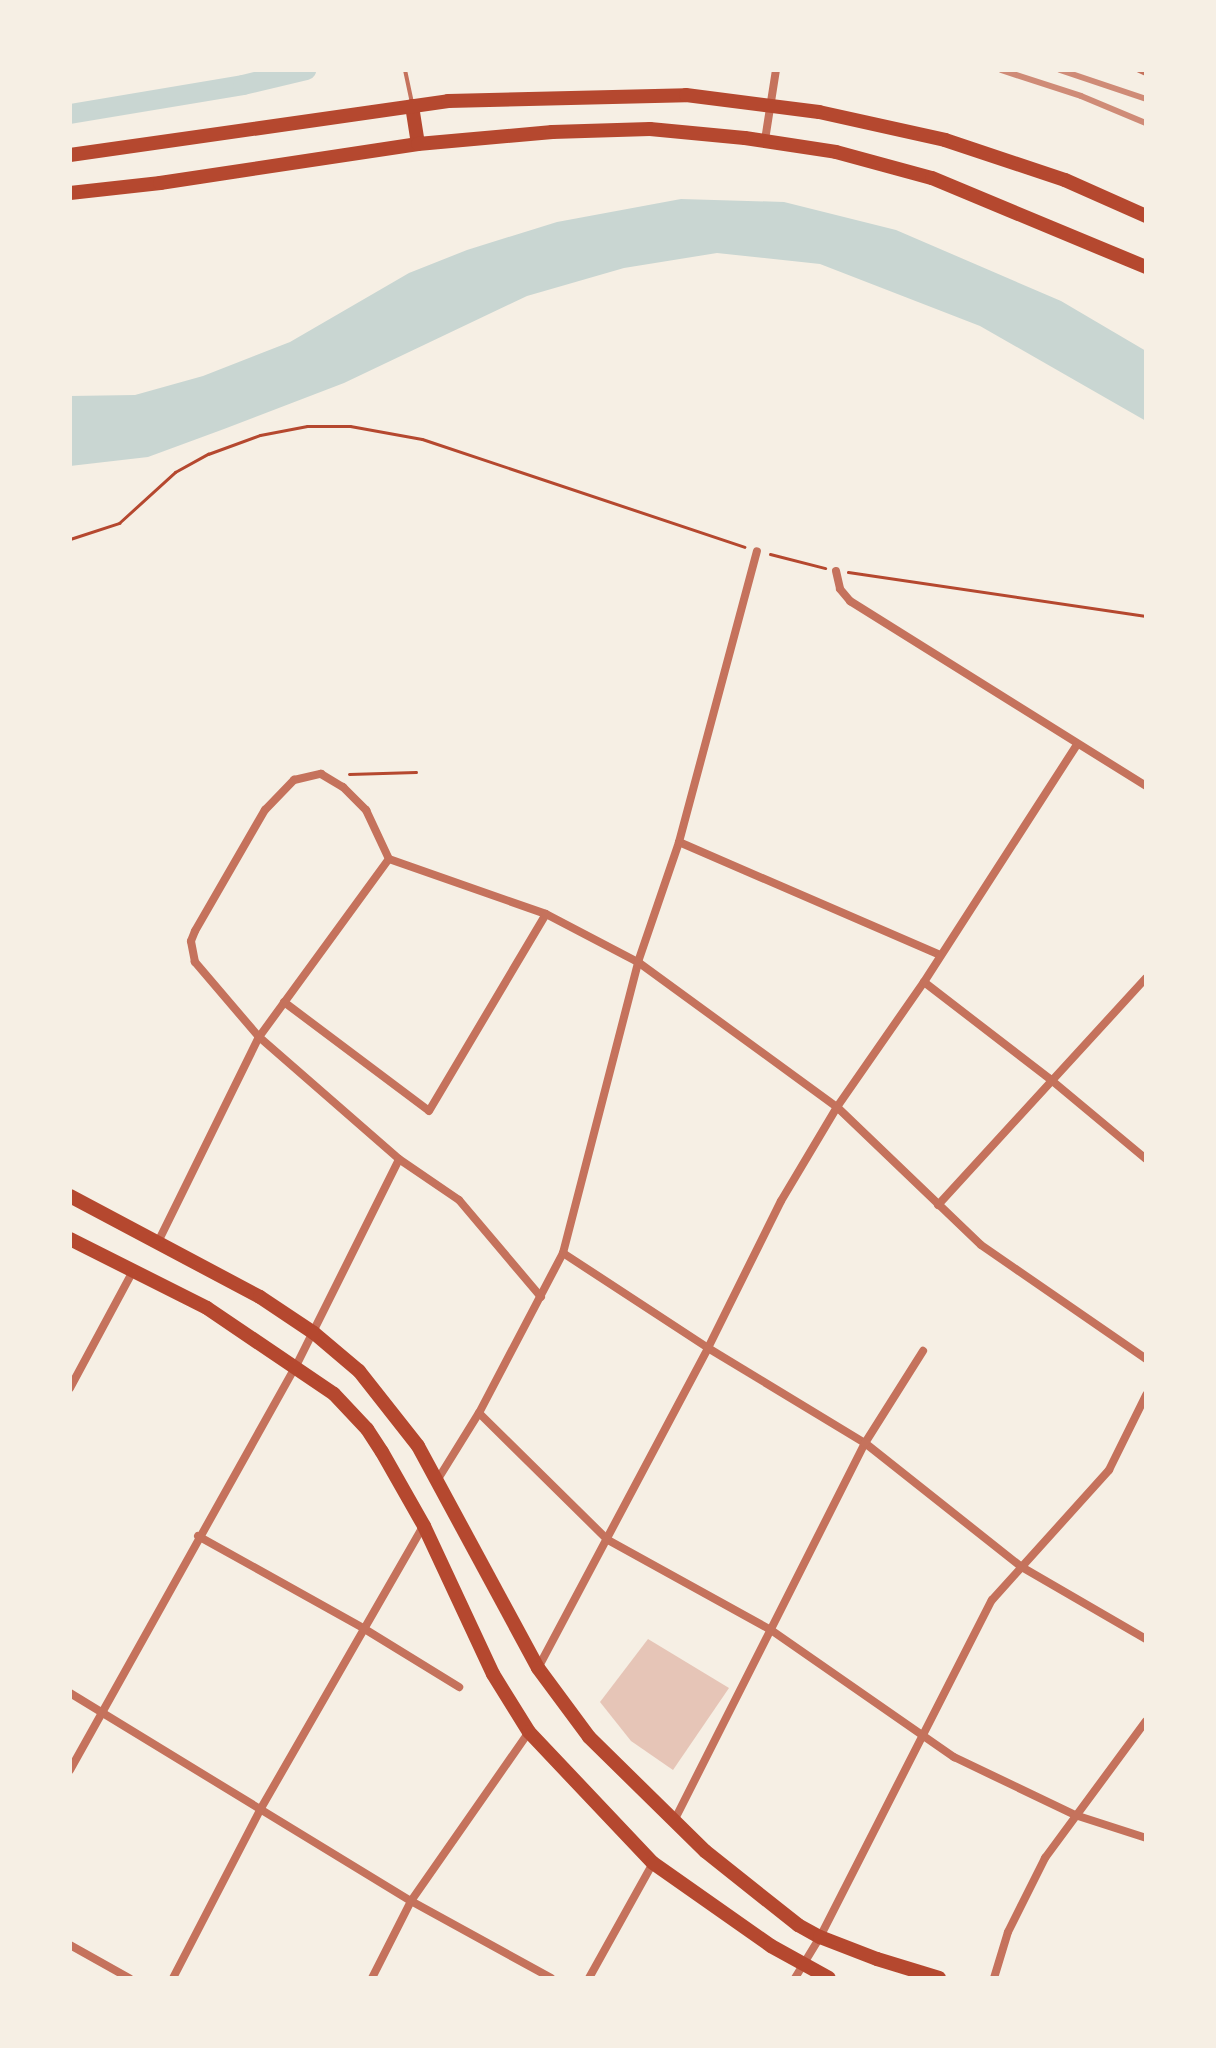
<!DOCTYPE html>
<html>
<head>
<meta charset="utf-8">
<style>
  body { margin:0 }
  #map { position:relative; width:1216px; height:2048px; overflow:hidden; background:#f6efe4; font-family:"Work Sans",sans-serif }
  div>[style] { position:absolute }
  .water>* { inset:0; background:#c9d6d2 }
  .canal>* { height:20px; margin:-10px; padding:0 10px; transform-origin:10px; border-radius:10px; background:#c9d6d2 }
  .building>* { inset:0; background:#e6c5b7 }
  .path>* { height:3px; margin:-1.5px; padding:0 1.5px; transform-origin:1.5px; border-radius:1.5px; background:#b5482f }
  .service>* { height:4px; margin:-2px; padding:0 2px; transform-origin:2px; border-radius:2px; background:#c5725c }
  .minor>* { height:8px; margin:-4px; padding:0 4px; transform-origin:4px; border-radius:4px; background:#c5725c }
  .primary>* { height:14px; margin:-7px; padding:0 7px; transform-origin:7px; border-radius:7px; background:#b5482f }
  .rail>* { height:6px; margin:-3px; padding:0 3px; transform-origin:3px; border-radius:3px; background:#cf8b77 }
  span { translate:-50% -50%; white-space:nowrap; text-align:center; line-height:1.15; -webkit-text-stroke:6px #f6efe4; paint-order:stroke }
  .frame { position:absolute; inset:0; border:72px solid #f6efe4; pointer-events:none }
</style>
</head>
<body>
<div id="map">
  <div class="water">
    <i style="clip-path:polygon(681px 199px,784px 202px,896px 230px,1061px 301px,1146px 351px,1146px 421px,980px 326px,820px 264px,717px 253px,624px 268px,527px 296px,344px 383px,224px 429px,148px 457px,70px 466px,70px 396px,135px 395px,203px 376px,290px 342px,409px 273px,467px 250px,557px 222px)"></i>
  </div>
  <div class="canal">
    <i style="left:70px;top:114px;width:175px;rotate:-9.5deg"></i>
    <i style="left:243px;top:85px;width:65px;rotate:-13.4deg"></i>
  </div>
  <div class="building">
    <i style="clip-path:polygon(648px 1639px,729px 1688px,673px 1770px,631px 1741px,600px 1702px)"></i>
  </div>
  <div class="path">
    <i style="left:70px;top:539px;width:52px;rotate:-18.1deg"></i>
    <i style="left:119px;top:523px;width:76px;rotate:-42.3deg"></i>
    <i style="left:175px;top:472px;width:38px;rotate:-29deg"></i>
    <i style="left:208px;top:454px;width:55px;rotate:-20.1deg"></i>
    <i style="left:260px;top:435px;width:48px;rotate:-10.8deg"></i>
    <i style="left:307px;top:426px;width:43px"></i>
    <i style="left:350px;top:426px;width:73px;rotate:10.2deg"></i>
    <i style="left:422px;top:439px;width:340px;rotate:18.5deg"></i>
    <i style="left:770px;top:554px;width:57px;rotate:14.3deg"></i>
    <i style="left:848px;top:572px;width:301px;rotate:8.4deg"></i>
    <i style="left:349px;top:774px;width:67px;rotate:-1.7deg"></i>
  </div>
  <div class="service">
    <i style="left:405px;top:70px;width:34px;rotate:78deg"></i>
    <i style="left:1137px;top:70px;width:10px;rotate:24deg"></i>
  </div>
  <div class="minor">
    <i style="left:765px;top:140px;width:71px;rotate:-81.1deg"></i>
    <i style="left:836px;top:571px;width:18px;rotate:77deg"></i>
    <i style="left:840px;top:589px;width:16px;rotate:50deg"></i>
    <i style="left:850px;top:601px;width:349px;rotate:32deg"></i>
    <i style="left:679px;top:842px;width:284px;rotate:23.4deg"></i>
    <i style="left:924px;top:982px;width:159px;rotate:37.6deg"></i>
    <i style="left:1050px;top:1079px;width:125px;rotate:39.8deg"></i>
    <i style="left:284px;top:1002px;width:181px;rotate:36.9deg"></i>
    <i style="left:429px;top:1111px;width:229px;rotate:-59.3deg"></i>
    <i style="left:938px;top:1205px;width:308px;rotate:-47.5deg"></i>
    <i style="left:158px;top:1242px;width:229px;rotate:-63.8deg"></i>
    <i style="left:259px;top:1037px;width:220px;rotate:-53.9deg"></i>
    <i style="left:563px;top:1253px;width:173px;rotate:33.2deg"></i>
    <i style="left:708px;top:1348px;width:184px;rotate:31.2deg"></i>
    <i style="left:865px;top:1443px;width:198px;rotate:38.4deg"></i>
    <i style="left:1020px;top:1566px;width:146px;rotate:30.1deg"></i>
    <i style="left:541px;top:1297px;width:127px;rotate:-130.2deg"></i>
    <i style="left:459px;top:1200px;width:73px;rotate:-145.7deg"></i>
    <i style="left:399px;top:1159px;width:186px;rotate:-138.9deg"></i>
    <i style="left:259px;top:1037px;width:99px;rotate:-130.5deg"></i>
    <i style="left:195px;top:962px;width:21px;rotate:-101deg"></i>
    <i style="left:191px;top:941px;width:11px;rotate:-68deg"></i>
    <i style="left:195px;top:931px;width:140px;rotate:-60deg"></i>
    <i style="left:265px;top:810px;width:42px;rotate:-46deg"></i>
    <i style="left:294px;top:780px;width:28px;rotate:-13deg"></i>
    <i style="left:321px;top:774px;width:26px;rotate:31deg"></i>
    <i style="left:343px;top:787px;width:33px;rotate:45deg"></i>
    <i style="left:366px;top:810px;width:54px;rotate:64.9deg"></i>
    <i style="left:389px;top:859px;width:166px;rotate:19.3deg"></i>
    <i style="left:546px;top:914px;width:104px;rotate:27.6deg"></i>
    <i style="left:638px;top:962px;width:246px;rotate:36.1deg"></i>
    <i style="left:837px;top:1107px;width:199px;rotate:43.8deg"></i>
    <i style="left:981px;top:1245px;width:201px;rotate:34.6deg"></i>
    <i style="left:70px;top:1388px;width:133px;rotate:-61.7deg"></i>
    <i style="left:479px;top:1413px;width:181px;rotate:44.6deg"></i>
    <i style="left:608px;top:1540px;width:186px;rotate:28.9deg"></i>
    <i style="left:771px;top:1630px;width:223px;rotate:34.8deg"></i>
    <i style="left:954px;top:1757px;width:134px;rotate:25.6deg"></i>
    <i style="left:1075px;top:1815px;width:75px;rotate:17.9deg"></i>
    <i style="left:438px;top:1479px;width:78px;rotate:-58.2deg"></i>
    <i style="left:479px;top:1413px;width:181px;rotate:-62.3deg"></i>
    <i style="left:563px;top:1253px;width:301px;rotate:-75.5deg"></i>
    <i style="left:638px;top:962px;width:127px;rotate:-71.1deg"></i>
    <i style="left:679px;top:842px;width:301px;rotate:-75deg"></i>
    <i style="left:198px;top:1536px;width:189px;rotate:29.1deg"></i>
    <i style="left:363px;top:1628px;width:113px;rotate:31.6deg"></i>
    <i style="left:538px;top:1668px;width:362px;rotate:-62deg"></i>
    <i style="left:708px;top:1348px;width:164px;rotate:-63.6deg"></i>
    <i style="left:781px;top:1201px;width:109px;rotate:-59.2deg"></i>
    <i style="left:837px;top:1107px;width:152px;rotate:-55.2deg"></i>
    <i style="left:924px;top:982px;width:282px;rotate:-57.2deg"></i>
    <i style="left:70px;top:1693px;width:399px;rotate:31.4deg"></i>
    <i style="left:411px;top:1901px;width:160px;rotate:28.8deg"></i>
    <i style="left:70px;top:1770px;width:463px;rotate:-60.8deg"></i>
    <i style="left:296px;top:1366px;width:231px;rotate:-63.5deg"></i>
    <i style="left:674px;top:1821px;width:424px;rotate:-63.2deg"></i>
    <i style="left:865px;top:1443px;width:109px;rotate:-57.8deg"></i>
    <i style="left:70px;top:1945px;width:68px;rotate:29.2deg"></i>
    <i style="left:173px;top:1978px;width:189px;rotate:-62.6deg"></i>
    <i style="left:260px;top:1810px;width:327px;rotate:-60.1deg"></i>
    <i style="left:372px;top:1978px;width:86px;rotate:-63.1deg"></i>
    <i style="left:411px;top:1901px;width:206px;rotate:-55.1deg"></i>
    <i style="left:589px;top:1978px;width:132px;rotate:-60.9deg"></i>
    <i style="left:795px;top:1978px;width:48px;rotate:-58.6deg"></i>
    <i style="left:820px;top:1937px;width:378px;rotate:-63deg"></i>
    <i style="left:992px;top:1600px;width:175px;rotate:-48deg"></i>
    <i style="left:1109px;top:1470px;width:84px;rotate:-63.7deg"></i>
    <i style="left:994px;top:1978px;width:48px;rotate:-73.1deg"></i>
    <i style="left:1008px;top:1932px;width:83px;rotate:-63.4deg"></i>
    <i style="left:1045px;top:1858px;width:170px;rotate:-53.6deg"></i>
  </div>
  <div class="primary">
    <i style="left:412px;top:106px;width:38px;rotate:81deg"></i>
    <i style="left:70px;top:155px;width:382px;rotate:-8.1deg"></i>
    <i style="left:448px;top:101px;width:238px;rotate:-1.4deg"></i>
    <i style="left:686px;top:95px;width:134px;rotate:7.3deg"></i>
    <i style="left:819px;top:112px;width:129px;rotate:12.5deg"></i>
    <i style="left:945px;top:140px;width:126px;rotate:18.4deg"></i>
    <i style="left:1065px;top:180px;width:89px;rotate:24deg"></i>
    <i style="left:70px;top:193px;width:91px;rotate:-6.3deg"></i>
    <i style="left:160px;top:183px;width:261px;rotate:-8.6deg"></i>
    <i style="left:418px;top:144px;width:135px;rotate:-5.1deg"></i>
    <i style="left:552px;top:132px;width:98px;rotate:-1.8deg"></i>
    <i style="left:650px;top:129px;width:95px;rotate:5.4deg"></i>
    <i style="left:745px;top:138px;width:92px;rotate:8.7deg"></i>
    <i style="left:836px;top:152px;width:99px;rotate:15.2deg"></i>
    <i style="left:932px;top:178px;width:232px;rotate:22.6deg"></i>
    <i style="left:70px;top:1196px;width:215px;rotate:28deg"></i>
    <i style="left:260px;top:1297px;width:65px;rotate:33.7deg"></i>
    <i style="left:314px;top:1333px;width:59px;rotate:40.2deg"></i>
    <i style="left:359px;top:1371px;width:95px;rotate:51.8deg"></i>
    <i style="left:418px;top:1446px;width:252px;rotate:61.6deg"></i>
    <i style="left:538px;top:1668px;width:86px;rotate:53.5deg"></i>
    <i style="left:589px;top:1737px;width:163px;rotate:44.5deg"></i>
    <i style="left:705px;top:1851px;width:119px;rotate:38.5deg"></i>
    <i style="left:798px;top:1925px;width:25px;rotate:29deg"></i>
    <i style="left:820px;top:1937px;width:61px;rotate:21.1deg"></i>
    <i style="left:877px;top:1959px;width:65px;rotate:17deg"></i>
    <i style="left:70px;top:1239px;width:153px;rotate:26.7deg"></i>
    <i style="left:207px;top:1308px;width:153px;rotate:34.1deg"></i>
    <i style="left:334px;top:1394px;width:48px;rotate:46.7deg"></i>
    <i style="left:367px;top:1429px;width:27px;rotate:57deg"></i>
    <i style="left:382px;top:1452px;width:85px;rotate:60.4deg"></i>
    <i style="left:424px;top:1526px;width:163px;rotate:65deg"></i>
    <i style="left:493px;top:1674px;width:68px;rotate:58.2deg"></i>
    <i style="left:529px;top:1732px;width:180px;rotate:46.6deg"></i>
    <i style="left:653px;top:1863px;width:144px;rotate:35.1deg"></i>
    <i style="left:771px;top:1946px;width:66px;rotate:28.9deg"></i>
  </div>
  <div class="rail">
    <i style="left:1001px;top:70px;width:84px;rotate:18deg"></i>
    <i style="left:1081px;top:96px;width:70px;rotate:22.6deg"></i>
    <i style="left:1060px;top:70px;width:91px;rotate:18.6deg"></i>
  </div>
  <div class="frame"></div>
</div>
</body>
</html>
